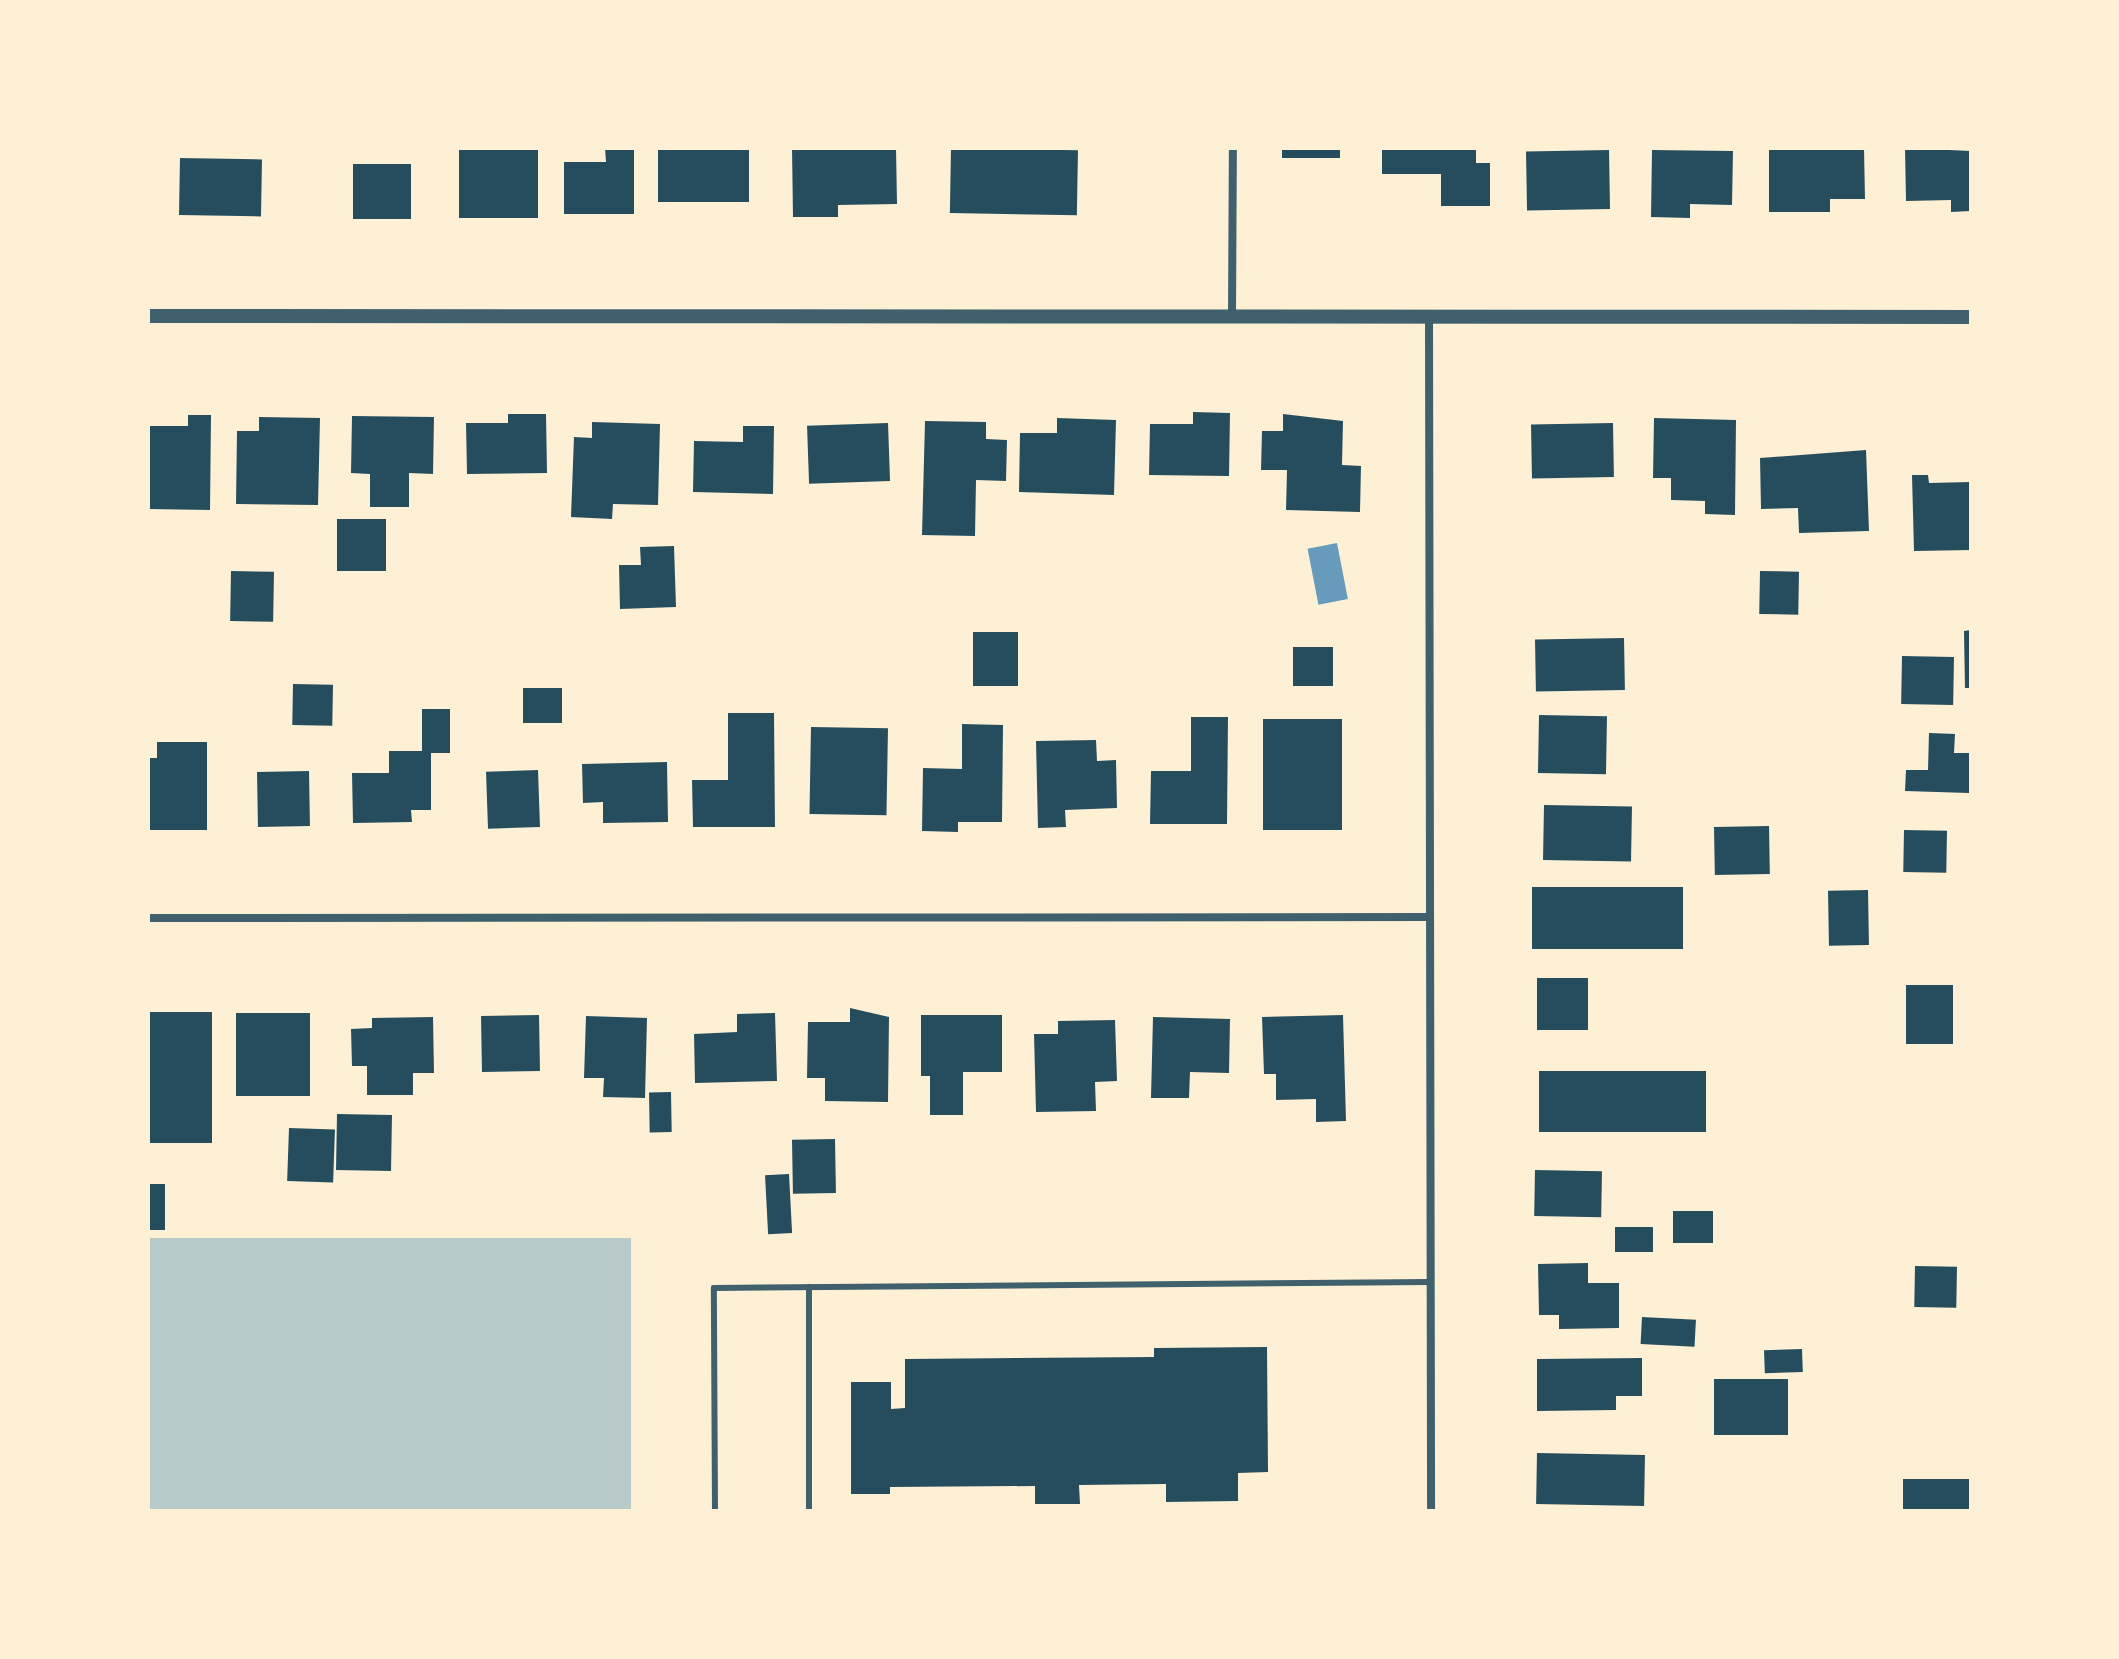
<!DOCTYPE html>
<html>
<head>
<meta charset="utf-8">
<style>
  body { margin:0 }
  #map { position:relative; width:2119px; height:1659px; overflow:hidden; background:#fdf0d5; font-family:"Roboto Condensed",sans-serif }
  div>[style] { position:absolute }
  .green>* { inset:0; background:#b9caca; transform-origin:0 0 }
  .water>* { inset:0; background:#669bbc; transform-origin:0 0 }
  .building>* { inset:0; background:#264d5e; transform-origin:0 0 }
  .service>* { height:6px; margin:-3px; padding:0 3px; transform-origin:3px; border-radius:3px; background:#3f606c }
  .minor>* { height:8px; margin:-4px; padding:0 4px; transform-origin:4px; border-radius:4px; background:#3f606c }
  .tertiary>* { height:14px; margin:-7px; padding:0 7px; transform-origin:7px; border-radius:7px; background:#3f606c }
  span { translate:-50% -50%; white-space:nowrap; text-align:center; line-height:1.15; -webkit-text-stroke:7px #fdf0d5; paint-order:stroke }
  .frame { position:absolute; inset:0; border:150px solid #fdf0d5; pointer-events:none }
</style>
</head>
<body>
<div id="map">
  <div class="green">
    <i style="left:148px;top:1238px;width:483px;height:273px"></i>
  </div>
  <div class="water">
    <i style="left:1337px;top:543px;width:57px;height:30px;rotate:79deg"></i>
  </div>
  <div class="building">
    <i style="left:459px;top:148px;width:79px;height:70px"></i>
    <i style="clip-path:polygon(605px 148px,634px 148px,634px 214px,564px 214px,564px 162px,606px 162px)"></i>
    <i style="left:658px;top:148px;width:91px;height:54px"></i>
    <i style="clip-path:polygon(792px 148px,896px 148px,897px 204px,838px 205px,838px 217px,793px 217px)"></i>
    <i style="left:951px;top:148px;width:127px;height:65px;rotate:1deg"></i>
    <i style="left:1282px;top:148px;width:58px;height:10px"></i>
    <i style="clip-path:polygon(1382px 148px,1476px 148px,1476px 163px,1490px 163px,1490px 206px,1441px 206px,1441px 174px,1382px 174px)"></i>
    <i style="clip-path:polygon(1769px 148px,1864px 148px,1865px 199px,1830px 199px,1830px 212px,1769px 212px)"></i>
    <i style="clip-path:polygon(1905px 148px,1971px 151px,1971px 211px,1951px 212px,1951px 200px,1906px 201px)"></i>
    <i style="left:1609px;top:150px;width:59px;height:83px;rotate:89deg"></i>
    <i style="clip-path:polygon(1652px 150px,1733px 151px,1732px 205px,1690px 204px,1690px 218px,1651px 217px)"></i>
    <i style="left:180px;top:158px;width:82px;height:57px;rotate:1deg"></i>
    <i style="left:353px;top:164px;width:58px;height:55px"></i>
    <i style="clip-path:polygon(1193px 412px,1230px 413px,1229px 476px,1149px 475px,1150px 424px,1193px 424px)"></i>
    <i style="clip-path:polygon(508px 414px,546px 414px,547px 473px,467px 474px,466px 423px,508px 423px)"></i>
    <i style="clip-path:polygon(1283px 414px,1343px 421px,1342px 465px,1361px 466px,1360px 512px,1286px 510px,1287px 470px,1261px 470px,1262px 431px,1283px 431px)"></i>
    <i style="clip-path:polygon(188px 415px,211px 415px,210px 510px,148px 509px,148px 426px,188px 426px)"></i>
    <i style="clip-path:polygon(352px 416px,434px 417px,433px 474px,409px 473px,409px 507px,370px 507px,370px 474px,351px 473px)"></i>
    <i style="clip-path:polygon(259px 417px,320px 418px,318px 505px,236px 504px,237px 431px,259px 431px)"></i>
    <i style="clip-path:polygon(1057px 418px,1116px 420px,1114px 495px,1019px 492px,1020px 433px,1057px 433px)"></i>
    <i style="clip-path:polygon(1654px 418px,1736px 420px,1735px 515px,1705px 514px,1705px 501px,1671px 500px,1671px 478px,1653px 478px)"></i>
    <i style="clip-path:polygon(925px 421px,986px 422px,986px 439px,1007px 440px,1006px 481px,976px 480px,975px 536px,922px 535px)"></i>
    <i style="clip-path:polygon(592px 422px,660px 424px,658px 505px,613px 504px,612px 519px,571px 517px,574px 437px,592px 438px)"></i>
    <i style="left:888px;top:423px;width:58px;height:81px;rotate:88deg"></i>
    <i style="left:1613px;top:423px;width:54px;height:82px;rotate:89deg"></i>
    <i style="clip-path:polygon(743px 426px,774px 426px,773px 494px,693px 492px,694px 441px,743px 442px)"></i>
    <i style="clip-path:polygon(1866px 450px,1869px 531px,1799px 533px,1798px 508px,1761px 509px,1760px 458px)"></i>
    <i style="clip-path:polygon(1912px 475px,1928px 475px,1929px 483px,1971px 482px,1971px 550px,1914px 551px)"></i>
    <i style="left:337px;top:519px;width:49px;height:52px"></i>
    <i style="clip-path:polygon(674px 546px,676px 607px,620px 609px,619px 565px,641px 565px,640px 547px)"></i>
    <i style="left:231px;top:571px;width:43px;height:50px;rotate:1deg"></i>
    <i style="left:1760px;top:571px;width:39px;height:43px;rotate:1deg"></i>
    <i style="clip-path:polygon(1971px 630px,1971px 688px,1965px 688px,1964px 631px)"></i>
    <i style="left:973px;top:632px;width:45px;height:54px"></i>
    <i style="left:1624px;top:638px;width:52px;height:89px;rotate:89deg"></i>
    <i style="left:1293px;top:647px;width:40px;height:39px"></i>
    <i style="left:1902px;top:656px;width:52px;height:48px;rotate:1deg"></i>
    <i style="left:293px;top:684px;width:40px;height:41px;rotate:1deg"></i>
    <i style="left:523px;top:688px;width:39px;height:35px"></i>
    <i style="clip-path:polygon(422px 709px,450px 709px,450px 753px,431px 753px,431px 810px,411px 810px,412px 822px,353px 823px,352px 773px,389px 773px,389px 751px,422px 751px)"></i>
    <i style="clip-path:polygon(728px 713px,774px 713px,775px 827px,693px 827px,692px 780px,728px 780px)"></i>
    <i style="left:1539px;top:715px;width:68px;height:58px;rotate:1deg"></i>
    <i style="clip-path:polygon(1191px 717px,1228px 717px,1227px 824px,1150px 824px,1151px 771px,1191px 771px)"></i>
    <i style="left:1263px;top:719px;width:79px;height:111px"></i>
    <i style="clip-path:polygon(962px 724px,1003px 725px,1002px 822px,958px 822px,958px 832px,922px 831px,923px 768px,962px 769px)"></i>
    <i style="left:811px;top:727px;width:77px;height:87px;rotate:1deg"></i>
    <i style="clip-path:polygon(1929px 733px,1955px 734px,1954px 753px,1970px 753px,1969px 793px,1905px 791px,1906px 770px,1928px 770px)"></i>
    <i style="clip-path:polygon(1096px 740px,1097px 761px,1116px 760px,1117px 808px,1065px 810px,1066px 827px,1038px 828px,1036px 741px)"></i>
    <i style="clip-path:polygon(157px 742px,207px 742px,207px 830px,148px 830px,148px 758px,157px 758px)"></i>
    <i style="clip-path:polygon(667px 762px,668px 822px,603px 823px,603px 802px,583px 803px,582px 764px)"></i>
    <i style="left:538px;top:770px;width:57px;height:52px;rotate:88deg"></i>
    <i style="left:309px;top:771px;width:55px;height:52px;rotate:89deg"></i>
    <i style="left:1544px;top:805px;width:88px;height:55px;rotate:1deg"></i>
    <i style="left:1769px;top:826px;width:48px;height:55px;rotate:89deg"></i>
    <i style="left:1904px;top:830px;width:43px;height:42px;rotate:1deg"></i>
    <i style="left:1532px;top:887px;width:151px;height:62px"></i>
    <i style="left:1868px;top:890px;width:55px;height:40px;rotate:89deg"></i>
    <i style="left:1537px;top:978px;width:51px;height:52px"></i>
    <i style="left:1906px;top:985px;width:47px;height:59px"></i>
    <i style="clip-path:polygon(850px 1008px,889px 1017px,888px 1102px,825px 1101px,825px 1078px,807px 1078px,808px 1022px,850px 1022px)"></i>
    <i style="left:148px;top:1012px;width:64px;height:131px"></i>
    <i style="left:236px;top:1013px;width:74px;height:83px"></i>
    <i style="clip-path:polygon(775px 1013px,777px 1081px,695px 1083px,694px 1034px,737px 1032px,737px 1014px)"></i>
    <i style="left:539px;top:1015px;width:56px;height:58px;rotate:89deg"></i>
    <i style="clip-path:polygon(921px 1015px,1002px 1015px,1002px 1072px,963px 1072px,963px 1115px,930px 1115px,930px 1076px,921px 1076px)"></i>
    <i style="clip-path:polygon(1343px 1015px,1346px 1121px,1316px 1122px,1316px 1099px,1276px 1100px,1276px 1074px,1264px 1074px,1262px 1017px)"></i>
    <i style="clip-path:polygon(586px 1016px,647px 1018px,645px 1098px,603px 1097px,604px 1078px,584px 1078px)"></i>
    <i style="clip-path:polygon(433px 1017px,434px 1073px,413px 1073px,413px 1095px,367px 1095px,367px 1066px,352px 1066px,351px 1029px,372px 1028px,372px 1018px)"></i>
    <i style="clip-path:polygon(1153px 1017px,1230px 1019px,1229px 1073px,1190px 1072px,1189px 1098px,1151px 1098px)"></i>
    <i style="clip-path:polygon(1115px 1020px,1117px 1081px,1095px 1082px,1096px 1111px,1036px 1112px,1034px 1034px,1058px 1034px,1058px 1021px)"></i>
    <i style="left:1539px;top:1071px;width:167px;height:61px"></i>
    <i style="left:671px;top:1092px;width:40px;height:22px;rotate:89deg"></i>
    <i style="left:337px;top:1114px;width:55px;height:56px;rotate:1deg"></i>
    <i style="left:289px;top:1128px;width:46px;height:53px;rotate:2deg"></i>
    <i style="left:835px;top:1139px;width:54px;height:43px;rotate:89deg"></i>
    <i style="left:1535px;top:1170px;width:67px;height:46px;rotate:1deg"></i>
    <i style="left:789px;top:1174px;width:59px;height:24px;rotate:87deg"></i>
    <i style="left:148px;top:1184px;width:17px;height:46px"></i>
    <i style="left:1673px;top:1211px;width:40px;height:32px"></i>
    <i style="left:1615px;top:1227px;width:38px;height:25px"></i>
    <i style="clip-path:polygon(1588px 1263px,1588px 1283px,1619px 1283px,1619px 1328px,1559px 1329px,1559px 1315px,1539px 1315px,1538px 1264px)"></i>
    <i style="left:1915px;top:1266px;width:42px;height:41px;rotate:1deg"></i>
    <i style="left:1642px;top:1317px;width:54px;height:27px;rotate:3deg"></i>
    <i style="clip-path:polygon(1267px 1347px,1268px 1472px,1238px 1473px,1238px 1501px,1166px 1502px,1166px 1484px,1079px 1485px,1080px 1504px,1035px 1504px,1035px 1486px,890px 1487px,890px 1494px,851px 1494px,851px 1382px,891px 1382px,891px 1409px,905px 1408px,905px 1359px,1154px 1357px,1154px 1348px)"></i>
    <i style="left:1802px;top:1349px;width:23px;height:38px;rotate:88deg"></i>
    <i style="clip-path:polygon(1642px 1358px,1642px 1396px,1616px 1396px,1616px 1410px,1537px 1411px,1537px 1359px)"></i>
    <i style="left:1714px;top:1379px;width:74px;height:56px"></i>
    <i style="left:1537px;top:1453px;width:108px;height:51px;rotate:1deg"></i>
    <i style="left:1971px;top:1479px;width:32px;height:68px;rotate:90deg"></i>
  </div>
  <div class="service">
    <i style="left:809px;top:1287px;width:224px;rotate:90deg"></i>
    <i style="left:715px;top:1511px;width:223px;rotate:-90.3deg"></i>
    <i style="left:714px;top:1288px;width:717px;rotate:-0.48deg"></i>
  </div>
  <div class="minor">
    <i style="left:1232px;top:316px;width:168px;rotate:-89.7deg"></i>
    <i style="left:1429px;top:316px;width:1195px;rotate:89.9deg"></i>
    <i style="left:148px;top:918px;width:1282px;rotate:-0.04deg"></i>
  </div>
  <div class="tertiary">
    <i style="left:148px;top:316px;width:1823px;rotate:0.03deg"></i>
  </div>
  <div class="frame"></div>
</div>
</body>
</html>
